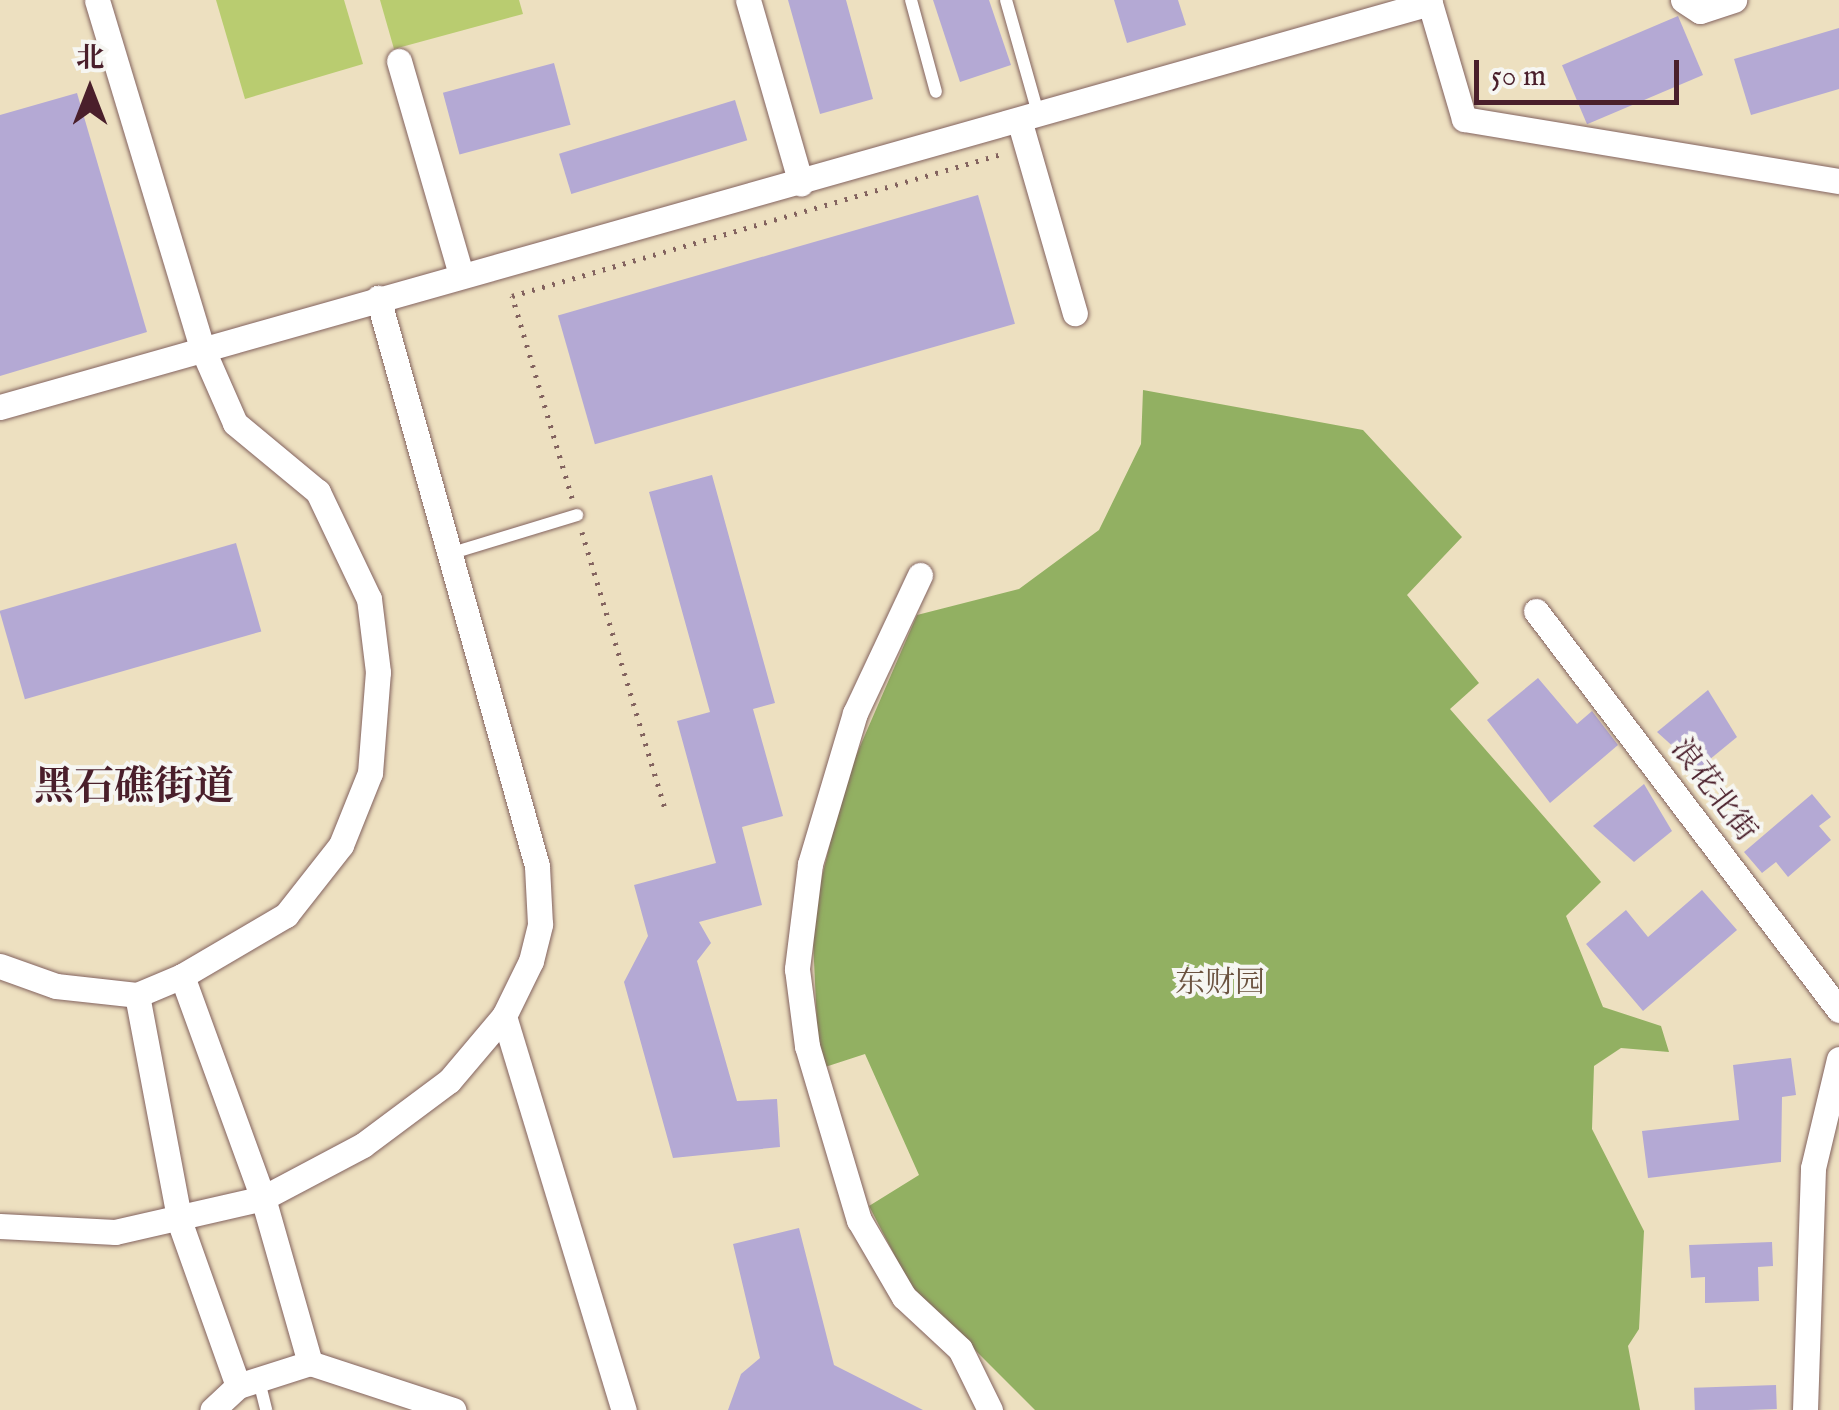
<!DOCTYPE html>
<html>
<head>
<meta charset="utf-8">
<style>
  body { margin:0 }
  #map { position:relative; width:1839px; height:1410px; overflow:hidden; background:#ede0c0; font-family:"IM FELL English","Noto Serif SC",serif }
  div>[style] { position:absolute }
  .green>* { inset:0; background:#b9cc70 }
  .forest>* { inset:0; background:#92b062 }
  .building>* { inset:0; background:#b4a9d4; transform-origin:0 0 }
  .path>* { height:5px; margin-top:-2.5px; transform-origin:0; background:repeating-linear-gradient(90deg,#83635f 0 2.5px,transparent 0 10.5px) }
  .roads { filter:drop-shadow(0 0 2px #83635f) drop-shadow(0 0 2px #83635f) }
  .service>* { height:12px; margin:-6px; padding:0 6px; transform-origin:6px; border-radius:6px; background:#fff }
  .minor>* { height:25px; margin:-12.5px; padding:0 12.5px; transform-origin:12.5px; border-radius:12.5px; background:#fff }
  span { translate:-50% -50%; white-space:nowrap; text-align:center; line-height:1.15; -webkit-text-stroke:8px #f6f6f2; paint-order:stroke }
  .street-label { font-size:30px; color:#4a1f2b }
  .park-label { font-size:30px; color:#6b5340 }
  .district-label { font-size:40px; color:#4a1f2b; font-weight:700 }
  .north { position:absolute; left:40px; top:40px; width:100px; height:100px; -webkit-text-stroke:8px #f6f6f2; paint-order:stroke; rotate:0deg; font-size:28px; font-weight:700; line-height:40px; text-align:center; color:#4a1f2b }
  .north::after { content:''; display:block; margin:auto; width:35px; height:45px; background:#4a1f2b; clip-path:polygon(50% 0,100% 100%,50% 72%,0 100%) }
  .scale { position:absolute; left:1474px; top:60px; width:205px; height:45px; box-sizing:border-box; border:5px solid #4a1f2b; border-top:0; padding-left:12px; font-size:30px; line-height:35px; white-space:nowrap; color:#4a1f2b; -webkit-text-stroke:8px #f6f6f2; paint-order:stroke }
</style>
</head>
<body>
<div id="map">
  <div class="green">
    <i style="clip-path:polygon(216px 0,344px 0,363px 64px,245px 99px)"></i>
    <i style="clip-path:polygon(380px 0,519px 0,523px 14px,394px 49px)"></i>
  </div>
  <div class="forest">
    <i style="clip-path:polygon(1143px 390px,1363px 430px,1462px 537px,1407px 595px,1479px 683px,1450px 709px,1601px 882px,1566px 916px,1603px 1007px,1661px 1026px,1669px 1052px,1621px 1048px,1594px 1066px,1592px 1129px,1644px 1231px,1639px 1329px,1628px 1346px,1640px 1410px,1035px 1410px,910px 1285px,869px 1206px,919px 1175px,865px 1054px,819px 1069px,812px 918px,845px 781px,917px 615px,1019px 589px,1099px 530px,1141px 444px)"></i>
  </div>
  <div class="building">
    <i style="clip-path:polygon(788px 0,846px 0,873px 99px,820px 114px)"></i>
    <i style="clip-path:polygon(933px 0,989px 0,1011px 65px,960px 82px)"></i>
    <i style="clip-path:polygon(1114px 0,1178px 0,1186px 25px,1127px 43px)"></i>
    <i style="left:1678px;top:16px;width:64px;height:126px;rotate:67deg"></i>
    <i style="clip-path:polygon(1839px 28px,1839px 89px,1751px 115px,1734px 59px)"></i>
    <i style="left:554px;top:63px;width:64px;height:115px;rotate:75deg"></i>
    <i style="clip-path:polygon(77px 93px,147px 332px,0 376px,0 115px)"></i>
    <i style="left:735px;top:100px;width:42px;height:184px;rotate:73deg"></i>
    <i style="left:978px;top:195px;width:134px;height:437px;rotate:74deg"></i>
    <i style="clip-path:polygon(712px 475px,775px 703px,753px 709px,783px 816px,742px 827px,762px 905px,699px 922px,711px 943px,697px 961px,737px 1101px,777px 1099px,780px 1147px,673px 1158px,624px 982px,648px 936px,634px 885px,716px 863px,677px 721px,710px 712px,649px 492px)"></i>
    <i style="left:236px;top:543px;width:92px;height:246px;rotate:74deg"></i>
    <i style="clip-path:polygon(1538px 678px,1577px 724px,1592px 711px,1618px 745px,1550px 803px,1487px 720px)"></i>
    <i style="clip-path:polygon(1708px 690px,1737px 737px,1698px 769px,1657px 732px)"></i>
    <i style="clip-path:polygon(1644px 784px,1672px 831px,1634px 862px,1593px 826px)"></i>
    <i style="clip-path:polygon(1812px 794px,1831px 817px,1819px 826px,1831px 840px,1788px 877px,1776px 862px,1762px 873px,1744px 852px)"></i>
    <i style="clip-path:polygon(1702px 890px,1737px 930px,1643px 1011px,1586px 944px,1626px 910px,1648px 937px)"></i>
    <i style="clip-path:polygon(1791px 1058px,1796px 1095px,1782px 1097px,1781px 1162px,1648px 1178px,1642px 1131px,1739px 1120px,1733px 1065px)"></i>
    <i style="clip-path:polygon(799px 1228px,834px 1365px,923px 1410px,728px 1410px,741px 1374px,760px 1358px,733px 1244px)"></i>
    <i style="clip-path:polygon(1772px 1242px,1773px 1266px,1758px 1267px,1759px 1301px,1705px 1303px,1705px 1277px,1691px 1278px,1689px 1245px)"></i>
    <i style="left:1776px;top:1385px;width:24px;height:82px;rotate:88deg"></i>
  </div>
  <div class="path">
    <i style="left:572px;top:498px;width:211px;rotate:-106.5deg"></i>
    <i style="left:512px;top:296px;width:513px;rotate:-16.18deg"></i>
    <i style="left:582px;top:532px;width:292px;rotate:73.3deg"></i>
  </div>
  <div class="roads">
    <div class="service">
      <i style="left:911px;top:0;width:95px;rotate:74.8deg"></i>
      <i style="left:1006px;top:0;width:122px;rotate:74.2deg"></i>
      <i style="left:449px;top:554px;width:134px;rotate:-16.9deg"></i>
      <i style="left:258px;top:1377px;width:34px;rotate:76deg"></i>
    </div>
    <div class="minor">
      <i style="left:748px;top:0;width:191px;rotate:73.9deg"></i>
      <i style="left:1429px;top:0;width:124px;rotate:73.6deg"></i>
      <i style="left:1464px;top:119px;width:380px;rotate:9.4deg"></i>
      <i style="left:1683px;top:0;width:20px;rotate:33deg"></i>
      <i style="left:1700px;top:11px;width:36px;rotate:-18deg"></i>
      <i style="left:399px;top:61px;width:223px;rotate:73.8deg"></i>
      <i style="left:1020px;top:123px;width:198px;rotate:73.9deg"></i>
      <i style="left:0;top:407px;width:1486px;rotate:-15.78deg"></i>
      <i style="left:920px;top:575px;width:153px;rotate:115.2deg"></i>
      <i style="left:855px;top:713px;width:158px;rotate:106.6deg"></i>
      <i style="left:810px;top:864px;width:106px;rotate:97.1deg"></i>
      <i style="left:797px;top:969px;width:78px;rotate:82.6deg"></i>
      <i style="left:807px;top:1046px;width:182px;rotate:73.4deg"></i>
      <i style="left:859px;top:1220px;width:89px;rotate:59.7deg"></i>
      <i style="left:904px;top:1297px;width:76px;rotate:42.9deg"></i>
      <i style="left:960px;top:1349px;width:68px;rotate:63.8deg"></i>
      <i style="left:1536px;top:611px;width:501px;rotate:52.79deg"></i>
      <i style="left:0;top:966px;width:59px;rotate:19.7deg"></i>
      <i style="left:56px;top:986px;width:81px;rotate:6.3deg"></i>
      <i style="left:137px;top:995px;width:49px;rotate:-22.9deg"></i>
      <i style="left:182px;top:976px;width:121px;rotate:-30.4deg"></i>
      <i style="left:286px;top:915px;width:89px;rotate:-51.8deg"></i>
      <i style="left:341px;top:845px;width:78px;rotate:-68.1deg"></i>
      <i style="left:370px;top:773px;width:101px;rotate:-85.5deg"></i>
      <i style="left:378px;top:672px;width:74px;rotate:-97deg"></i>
      <i style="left:369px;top:599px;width:119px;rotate:-115.5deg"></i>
      <i style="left:318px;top:492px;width:108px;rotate:-140.3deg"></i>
      <i style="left:235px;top:423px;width:82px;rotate:-113.7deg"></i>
      <i style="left:202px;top:348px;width:363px;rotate:-106.8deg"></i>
      <i style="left:182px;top:976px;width:236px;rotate:70deg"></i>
      <i style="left:263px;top:1198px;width:172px;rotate:74.1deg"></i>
      <i style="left:310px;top:1363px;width:151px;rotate:18.2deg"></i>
      <i style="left:137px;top:995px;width:232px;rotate:79.3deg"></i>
      <i style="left:180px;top:1223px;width:173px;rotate:70.4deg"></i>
      <i style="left:238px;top:1386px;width:35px;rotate:137deg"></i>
      <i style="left:504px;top:1016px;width:412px;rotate:73.1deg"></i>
      <i style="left:0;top:1226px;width:115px;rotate:3deg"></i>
      <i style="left:115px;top:1232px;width:152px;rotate:-12.9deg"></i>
      <i style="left:263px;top:1198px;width:113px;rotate:-27.9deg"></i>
      <i style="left:363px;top:1145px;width:107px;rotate:-36.7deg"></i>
      <i style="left:449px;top:1081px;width:85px;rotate:-49.8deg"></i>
      <i style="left:504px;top:1016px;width:61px;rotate:-63.9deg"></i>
      <i style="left:531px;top:961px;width:38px;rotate:-76deg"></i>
      <i style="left:540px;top:924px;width:58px;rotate:-93deg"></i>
      <i style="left:537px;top:866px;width:590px;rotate:-105.64deg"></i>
      <i style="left:238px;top:1386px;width:76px;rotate:-17.7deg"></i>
      <i style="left:1805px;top:1410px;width:242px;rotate:-88.1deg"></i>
      <i style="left:1813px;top:1168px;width:112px;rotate:-76.6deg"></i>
    </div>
  </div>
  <div class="street-label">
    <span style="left:1713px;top:791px;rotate:53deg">浪花北街</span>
  </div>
  <div class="park-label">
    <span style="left:1220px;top:984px">东财园</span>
  </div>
  <div class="district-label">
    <span style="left:134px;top:789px">黑石礁街道</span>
  </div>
  <div class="north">北</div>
  <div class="scale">50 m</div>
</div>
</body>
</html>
